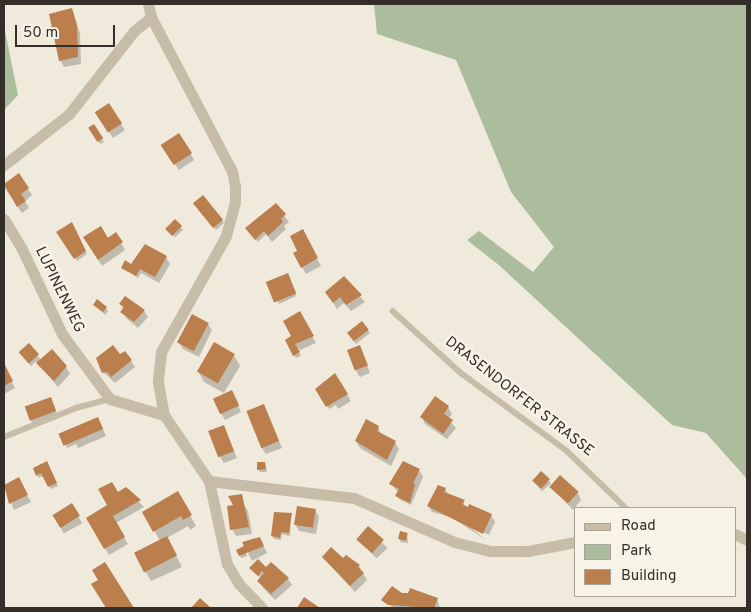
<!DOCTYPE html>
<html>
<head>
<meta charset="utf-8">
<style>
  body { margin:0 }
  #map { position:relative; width:751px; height:612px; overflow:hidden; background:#efeadb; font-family:Overpass,sans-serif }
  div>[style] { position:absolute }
  .green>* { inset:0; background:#abbd9c }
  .shadow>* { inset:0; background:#0003; transform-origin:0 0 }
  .building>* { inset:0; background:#bb7e4d; transform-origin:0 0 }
  .lane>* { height:5.5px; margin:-2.75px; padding:0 2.75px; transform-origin:2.75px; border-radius:2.75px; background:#c6bca8 }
  .street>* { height:11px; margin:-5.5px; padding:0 5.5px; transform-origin:5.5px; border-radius:5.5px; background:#c6bca8 }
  span { translate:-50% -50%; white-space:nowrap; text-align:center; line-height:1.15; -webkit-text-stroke:5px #f7f3e7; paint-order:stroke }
  .street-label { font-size:15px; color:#332e27 }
  .frame { position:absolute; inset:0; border:5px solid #332e27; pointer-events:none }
  .legend { position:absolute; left:574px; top:507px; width:162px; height:90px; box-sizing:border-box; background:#f7f3e7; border:1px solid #a9a49a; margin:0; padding:6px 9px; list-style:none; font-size:15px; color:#332e27 }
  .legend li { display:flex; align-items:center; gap:10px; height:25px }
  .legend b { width:25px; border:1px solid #a9a49a }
  .scale { position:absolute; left:15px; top:25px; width:100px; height:22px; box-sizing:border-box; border:2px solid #332e27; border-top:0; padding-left:6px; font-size:15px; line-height:18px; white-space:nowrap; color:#332e27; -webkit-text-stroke:4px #f7f3e7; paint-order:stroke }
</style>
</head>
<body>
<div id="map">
  <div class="green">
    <i style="clip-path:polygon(374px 4px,747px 4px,747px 479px,706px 433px,672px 425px,500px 266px,467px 240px,479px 231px,533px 272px,554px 247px,511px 192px,456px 60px,377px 34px)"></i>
    <i style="clip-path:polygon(4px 26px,18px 95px,4px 110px)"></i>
  </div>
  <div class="shadow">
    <i style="clip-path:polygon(71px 9px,80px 33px,81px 64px,64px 67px,60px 60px)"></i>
    <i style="clip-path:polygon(109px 105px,125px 130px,113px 138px,100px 119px)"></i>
    <i style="clip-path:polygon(94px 126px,104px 142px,100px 144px,90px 129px)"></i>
    <i style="clip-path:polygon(166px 152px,190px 153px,194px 160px,179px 170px)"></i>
    <i style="clip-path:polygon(19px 175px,32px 195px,25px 201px,29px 208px,22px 213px,4px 187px)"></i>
    <i style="clip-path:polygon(276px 205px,289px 222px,284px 226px,286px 229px,272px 242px,266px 234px,258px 242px,248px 231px)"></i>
    <i style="clip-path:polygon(196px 206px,222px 220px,224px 223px,216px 230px)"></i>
    <i style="left:175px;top:221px;width:12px;height:11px;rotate:48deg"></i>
    <i style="clip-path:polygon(72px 223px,87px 254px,77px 261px,58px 232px)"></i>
    <i style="clip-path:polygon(302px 231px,321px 266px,306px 274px,294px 254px,299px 251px)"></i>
    <i style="clip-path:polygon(116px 234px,125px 250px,102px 266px,89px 244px)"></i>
    <i style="clip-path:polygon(166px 257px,170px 264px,159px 283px,141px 273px,138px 278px,123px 268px,135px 267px)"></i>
    <i style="clip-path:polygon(288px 275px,296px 296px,279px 304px,267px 284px)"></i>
    <i style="clip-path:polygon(344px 278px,365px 302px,351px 311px,344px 303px,337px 309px,327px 293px)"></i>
    <i style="clip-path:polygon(121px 304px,144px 311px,148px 317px,138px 328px,126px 318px)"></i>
    <i style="clip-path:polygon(95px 305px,106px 308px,108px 311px,105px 315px)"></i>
    <i style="clip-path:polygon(300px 313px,316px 343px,300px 350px,294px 344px,301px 356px,296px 358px,286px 341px,293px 337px)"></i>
    <i style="clip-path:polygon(362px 323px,370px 333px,356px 344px,350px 336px)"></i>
    <i style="clip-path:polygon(208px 324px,212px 330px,199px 357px,183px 349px,179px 343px)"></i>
    <i style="clip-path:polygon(29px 345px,41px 360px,51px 351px,66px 367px,70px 374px,58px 387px,36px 361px,31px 366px,22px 355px)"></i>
    <i style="clip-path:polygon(363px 354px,370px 373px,360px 377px,356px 371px)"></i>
    <i style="clip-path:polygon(234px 355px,240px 366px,224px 393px,204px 382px,198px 371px)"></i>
    <i style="clip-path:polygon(120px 356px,131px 361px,135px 367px,115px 383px,99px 368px,101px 364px)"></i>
    <i style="clip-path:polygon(4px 365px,15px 388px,4px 394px)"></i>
    <i style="clip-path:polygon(335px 375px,351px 401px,338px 409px,336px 405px,329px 409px,317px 389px,327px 391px,322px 383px)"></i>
    <i style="clip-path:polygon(50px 399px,59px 418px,35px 427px,31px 420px)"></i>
    <i style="clip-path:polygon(235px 399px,241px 412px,225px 420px,221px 413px)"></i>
    <i style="clip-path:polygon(448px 407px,452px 414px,448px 419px,456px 428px,447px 439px,425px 424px,422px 417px)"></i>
    <i style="clip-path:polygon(267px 412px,282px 448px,266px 454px,262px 448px)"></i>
    <i style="clip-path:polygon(101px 425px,106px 436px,78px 448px,76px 444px,67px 448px,61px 434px)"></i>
    <i style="clip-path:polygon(378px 426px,381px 435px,395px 442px,399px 449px,391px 466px,360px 448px,356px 441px)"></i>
    <i style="clip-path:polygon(227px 434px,237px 458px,224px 463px,220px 457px)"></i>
    <i style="clip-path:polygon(47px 463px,58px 486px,51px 489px,44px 476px,39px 478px,34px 469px)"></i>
    <i style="clip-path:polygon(265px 463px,267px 472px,260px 472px,258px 469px)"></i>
    <i style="clip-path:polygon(419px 470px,423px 477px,411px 505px,399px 499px,399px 493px,391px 484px)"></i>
    <i style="left:541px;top:472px;width:15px;height:12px;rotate:48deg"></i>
    <i style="clip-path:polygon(18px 479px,31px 502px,14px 510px,4px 486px)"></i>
    <i style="clip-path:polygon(551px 487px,578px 493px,581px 500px,573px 510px)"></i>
    <i style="clip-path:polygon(126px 489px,144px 507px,116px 523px,128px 544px,109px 555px,88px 518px,109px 506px,117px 494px)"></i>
    <i style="clip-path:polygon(445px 489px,449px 495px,464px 501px,464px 507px,491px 515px,495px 522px,489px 535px,465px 523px,486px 540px,451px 517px,432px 512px,428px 506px)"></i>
    <i style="clip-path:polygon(178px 493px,196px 526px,190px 530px,188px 526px,167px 538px,182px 567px,151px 581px,145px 571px,160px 541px,144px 512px)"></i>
    <i style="left:72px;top:505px;width:21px;height:21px;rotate:61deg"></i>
    <i style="clip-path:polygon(244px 505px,248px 511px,252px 534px,236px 536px,232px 529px)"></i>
    <i style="clip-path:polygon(315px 510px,319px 517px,316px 534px,299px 531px,295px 524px)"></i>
    <i style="clip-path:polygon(291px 514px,290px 536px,282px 534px,281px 540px,274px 539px,272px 536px)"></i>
    <i style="left:368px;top:528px;width:28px;height:15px;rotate:46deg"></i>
    <i style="clip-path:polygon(407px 534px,408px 543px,401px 542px,399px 539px)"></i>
    <i style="left:263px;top:545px;width:9px;height:17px;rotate:63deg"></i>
    <i style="clip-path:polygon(245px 551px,247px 556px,241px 558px,240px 555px)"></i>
    <i style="clip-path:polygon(346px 557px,359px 566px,367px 580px,355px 592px,334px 569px)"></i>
    <i style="clip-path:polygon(251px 568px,265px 568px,288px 579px,292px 585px,275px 600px,263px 588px,261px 579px)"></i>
    <i style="clip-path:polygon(403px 593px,437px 599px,440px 608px,394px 608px,383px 600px)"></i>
  </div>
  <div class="building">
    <i style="clip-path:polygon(72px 8px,77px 25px,78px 57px,59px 61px,49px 14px)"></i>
    <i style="left:109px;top:103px;width:24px;height:17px;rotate:57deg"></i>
    <i style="left:94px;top:124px;width:17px;height:7px;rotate:57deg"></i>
    <i style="left:179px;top:133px;width:24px;height:22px;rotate:57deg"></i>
    <i style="clip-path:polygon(19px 173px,29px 188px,21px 194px,26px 201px,17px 207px,4px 184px)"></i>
    <i style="left:203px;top:195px;width:32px;height:13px;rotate:51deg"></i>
    <i style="clip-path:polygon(276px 203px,286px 214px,281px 219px,283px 222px,268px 236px,264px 231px,255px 240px,245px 228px)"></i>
    <i style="left:175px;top:219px;width:10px;height:14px;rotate:45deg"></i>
    <i style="clip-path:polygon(72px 222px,86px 251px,74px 259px,56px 232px)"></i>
    <i style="clip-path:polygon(101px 226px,108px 238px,116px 232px,123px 242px,98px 260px,83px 237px)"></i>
    <i style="clip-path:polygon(303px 229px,318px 258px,301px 268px,293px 253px,297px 251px,290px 236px)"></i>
    <i style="clip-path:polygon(145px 244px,167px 256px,155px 277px,140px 269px,136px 276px,121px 268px,125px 260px,131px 264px)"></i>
    <i style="left:288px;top:273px;width:22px;height:24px;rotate:68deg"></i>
    <i style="clip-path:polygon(344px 276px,362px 295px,346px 305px,340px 297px,333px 303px,325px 292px)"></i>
    <i style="clip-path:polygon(125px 296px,145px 310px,134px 322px,120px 312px,124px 307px,119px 304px)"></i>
    <i style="clip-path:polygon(97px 299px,107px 307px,103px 312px,93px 305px)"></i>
    <i style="clip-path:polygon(300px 311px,314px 336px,295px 344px,300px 352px,293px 356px,285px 340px,291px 336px,283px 321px)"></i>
    <i style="left:192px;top:314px;width:19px;height:32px;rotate:28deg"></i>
    <i style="left:362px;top:321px;width:11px;height:19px;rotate:52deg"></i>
    <i style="left:214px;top:342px;width:24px;height:34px;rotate:30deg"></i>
    <i style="left:29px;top:343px;width:15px;height:14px;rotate:48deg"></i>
    <i style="clip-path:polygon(113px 345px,120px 354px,125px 351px,132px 360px,111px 377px,107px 372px,102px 373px,96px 358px)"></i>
    <i style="left:360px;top:345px;width:22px;height:14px;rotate:69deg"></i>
    <i style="clip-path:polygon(52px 349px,67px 366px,54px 381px,36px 363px)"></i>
    <i style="clip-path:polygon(4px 363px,13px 381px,4px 386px)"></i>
    <i style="clip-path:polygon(335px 373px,348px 394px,326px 407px,315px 389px)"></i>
    <i style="left:232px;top:390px;width:17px;height:21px;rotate:65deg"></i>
    <i style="clip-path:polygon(435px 396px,449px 406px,444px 414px,453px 420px,443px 434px,420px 417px)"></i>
    <i style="left:51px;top:397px;width:15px;height:28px;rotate:70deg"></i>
    <i style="left:264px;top:404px;width:40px;height:19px;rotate:68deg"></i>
    <i style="left:98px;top:417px;width:13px;height:43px;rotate:67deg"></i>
    <i style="clip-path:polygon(366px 419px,379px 426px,377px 431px,396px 441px,387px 460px,355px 441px)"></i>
    <i style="left:224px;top:425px;width:28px;height:17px;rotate:69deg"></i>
    <i style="clip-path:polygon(47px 461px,57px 483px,48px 487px,41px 473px,36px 476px,33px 468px)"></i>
    <i style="clip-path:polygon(403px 461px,420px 469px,413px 483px,415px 484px,410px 503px,395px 496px,399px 489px,389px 484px)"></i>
    <i style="clip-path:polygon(257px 462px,265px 462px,266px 469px,257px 470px)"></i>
    <i style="left:541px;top:471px;width:12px;height:13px;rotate:42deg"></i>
    <i style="left:560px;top:475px;width:25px;height:16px;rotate:42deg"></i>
    <i style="clip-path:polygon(19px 477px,28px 495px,9px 504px,4px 485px)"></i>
    <i style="clip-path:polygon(112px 482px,118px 492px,126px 487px,141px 500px,113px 516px,125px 537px,104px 549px,86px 518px,107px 505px,98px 489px)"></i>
    <i style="clip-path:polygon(438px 485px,446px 488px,444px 492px,465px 500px,462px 504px,468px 507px,469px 504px,492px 514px,483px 534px,427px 506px)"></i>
    <i style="clip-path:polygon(178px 491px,192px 515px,183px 520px,181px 516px,153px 532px,142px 512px)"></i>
    <i style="clip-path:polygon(242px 494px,249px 527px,230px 530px,227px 506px,233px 505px,228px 496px)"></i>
    <i style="left:72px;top:503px;width:15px;height:23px;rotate:58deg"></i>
    <i style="left:297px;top:506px;width:19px;height:19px;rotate:9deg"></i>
    <i style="clip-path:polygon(274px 512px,292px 513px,289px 533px,281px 532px,280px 538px,271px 536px)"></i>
    <i style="left:368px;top:526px;width:21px;height:18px;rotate:41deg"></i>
    <i style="left:400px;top:531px;width:8px;height:8px;rotate:14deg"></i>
    <i style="left:167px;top:536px;width:22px;height:37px;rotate:63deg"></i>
    <i style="clip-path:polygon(260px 537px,264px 546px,239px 556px,236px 550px,244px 546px,242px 542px)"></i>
    <i style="clip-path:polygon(331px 547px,343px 558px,346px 555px,360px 565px,358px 567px,364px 573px,350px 586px,322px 557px)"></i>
    <i style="clip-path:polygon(258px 559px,266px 567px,271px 562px,289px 578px,271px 594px,257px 581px,264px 573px,262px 571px,258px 576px,249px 568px)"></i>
    <i style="clip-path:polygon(105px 562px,134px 608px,106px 608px,91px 584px,98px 580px,92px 570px)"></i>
    <i style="clip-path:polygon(392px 586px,402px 593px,408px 593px,410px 588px,438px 598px,434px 608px,388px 605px,381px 600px)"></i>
    <i style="clip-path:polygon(304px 597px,320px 608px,297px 608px)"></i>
    <i style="clip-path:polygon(200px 598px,211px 608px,191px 608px)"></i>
  </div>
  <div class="lane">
    <i style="left:393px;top:311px;width:92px;rotate:42.4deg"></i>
    <i style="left:461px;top:373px;width:132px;rotate:36.3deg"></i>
    <i style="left:567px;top:451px;width:82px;rotate:44deg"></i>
    <i style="left:4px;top:437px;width:78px;rotate:-21.9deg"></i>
    <i style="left:76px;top:408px;width:35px;rotate:-15deg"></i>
  </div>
  <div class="street">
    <i style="left:148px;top:4px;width:13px;rotate:77deg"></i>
    <i style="left:151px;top:17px;width:174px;rotate:62.3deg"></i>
    <i style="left:232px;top:171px;width:15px;rotate:79deg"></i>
    <i style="left:235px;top:186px;width:16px;rotate:90deg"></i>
    <i style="left:235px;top:202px;width:35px;rotate:105deg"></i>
    <i style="left:226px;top:236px;width:133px;rotate:119.3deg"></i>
    <i style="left:161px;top:352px;width:30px;rotate:96deg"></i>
    <i style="left:158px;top:382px;width:34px;rotate:80deg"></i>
    <i style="left:164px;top:415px;width:80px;rotate:55.7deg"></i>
    <i style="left:209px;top:481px;width:85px;rotate:77.8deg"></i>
    <i style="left:227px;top:564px;width:23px;rotate:59deg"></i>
    <i style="left:239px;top:584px;width:33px;rotate:46deg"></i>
    <i style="left:4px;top:165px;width:83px;rotate:-38.1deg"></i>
    <i style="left:69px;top:114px;width:105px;rotate:-51.9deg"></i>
    <i style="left:134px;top:31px;width:22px;rotate:-39deg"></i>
    <i style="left:4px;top:219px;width:35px;rotate:59deg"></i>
    <i style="left:22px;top:249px;width:94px;rotate:64.8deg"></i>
    <i style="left:62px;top:334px;width:81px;rotate:53.6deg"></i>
    <i style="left:110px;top:399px;width:56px;rotate:16.5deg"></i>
    <i style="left:209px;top:481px;width:146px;rotate:6.7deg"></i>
    <i style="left:354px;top:498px;width:109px;rotate:23.7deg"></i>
    <i style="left:454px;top:542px;width:36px;rotate:14deg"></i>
    <i style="left:489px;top:551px;width:39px"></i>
    <i style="left:528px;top:551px;width:48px;rotate:-10.8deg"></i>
    <i style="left:735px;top:534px;width:13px;rotate:27deg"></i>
  </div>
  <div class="street-label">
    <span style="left:59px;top:290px;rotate:64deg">LUPINENWEG</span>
    <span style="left:519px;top:397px;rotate:38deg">DRASENDORFER STRASSE</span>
  </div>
  <div class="frame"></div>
  <ul class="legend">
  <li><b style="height:6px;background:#c6bca8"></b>Road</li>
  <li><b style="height:14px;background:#abbd9c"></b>Park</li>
  <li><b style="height:14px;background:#bb7e4d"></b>Building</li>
  </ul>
  <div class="scale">50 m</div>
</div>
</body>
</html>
